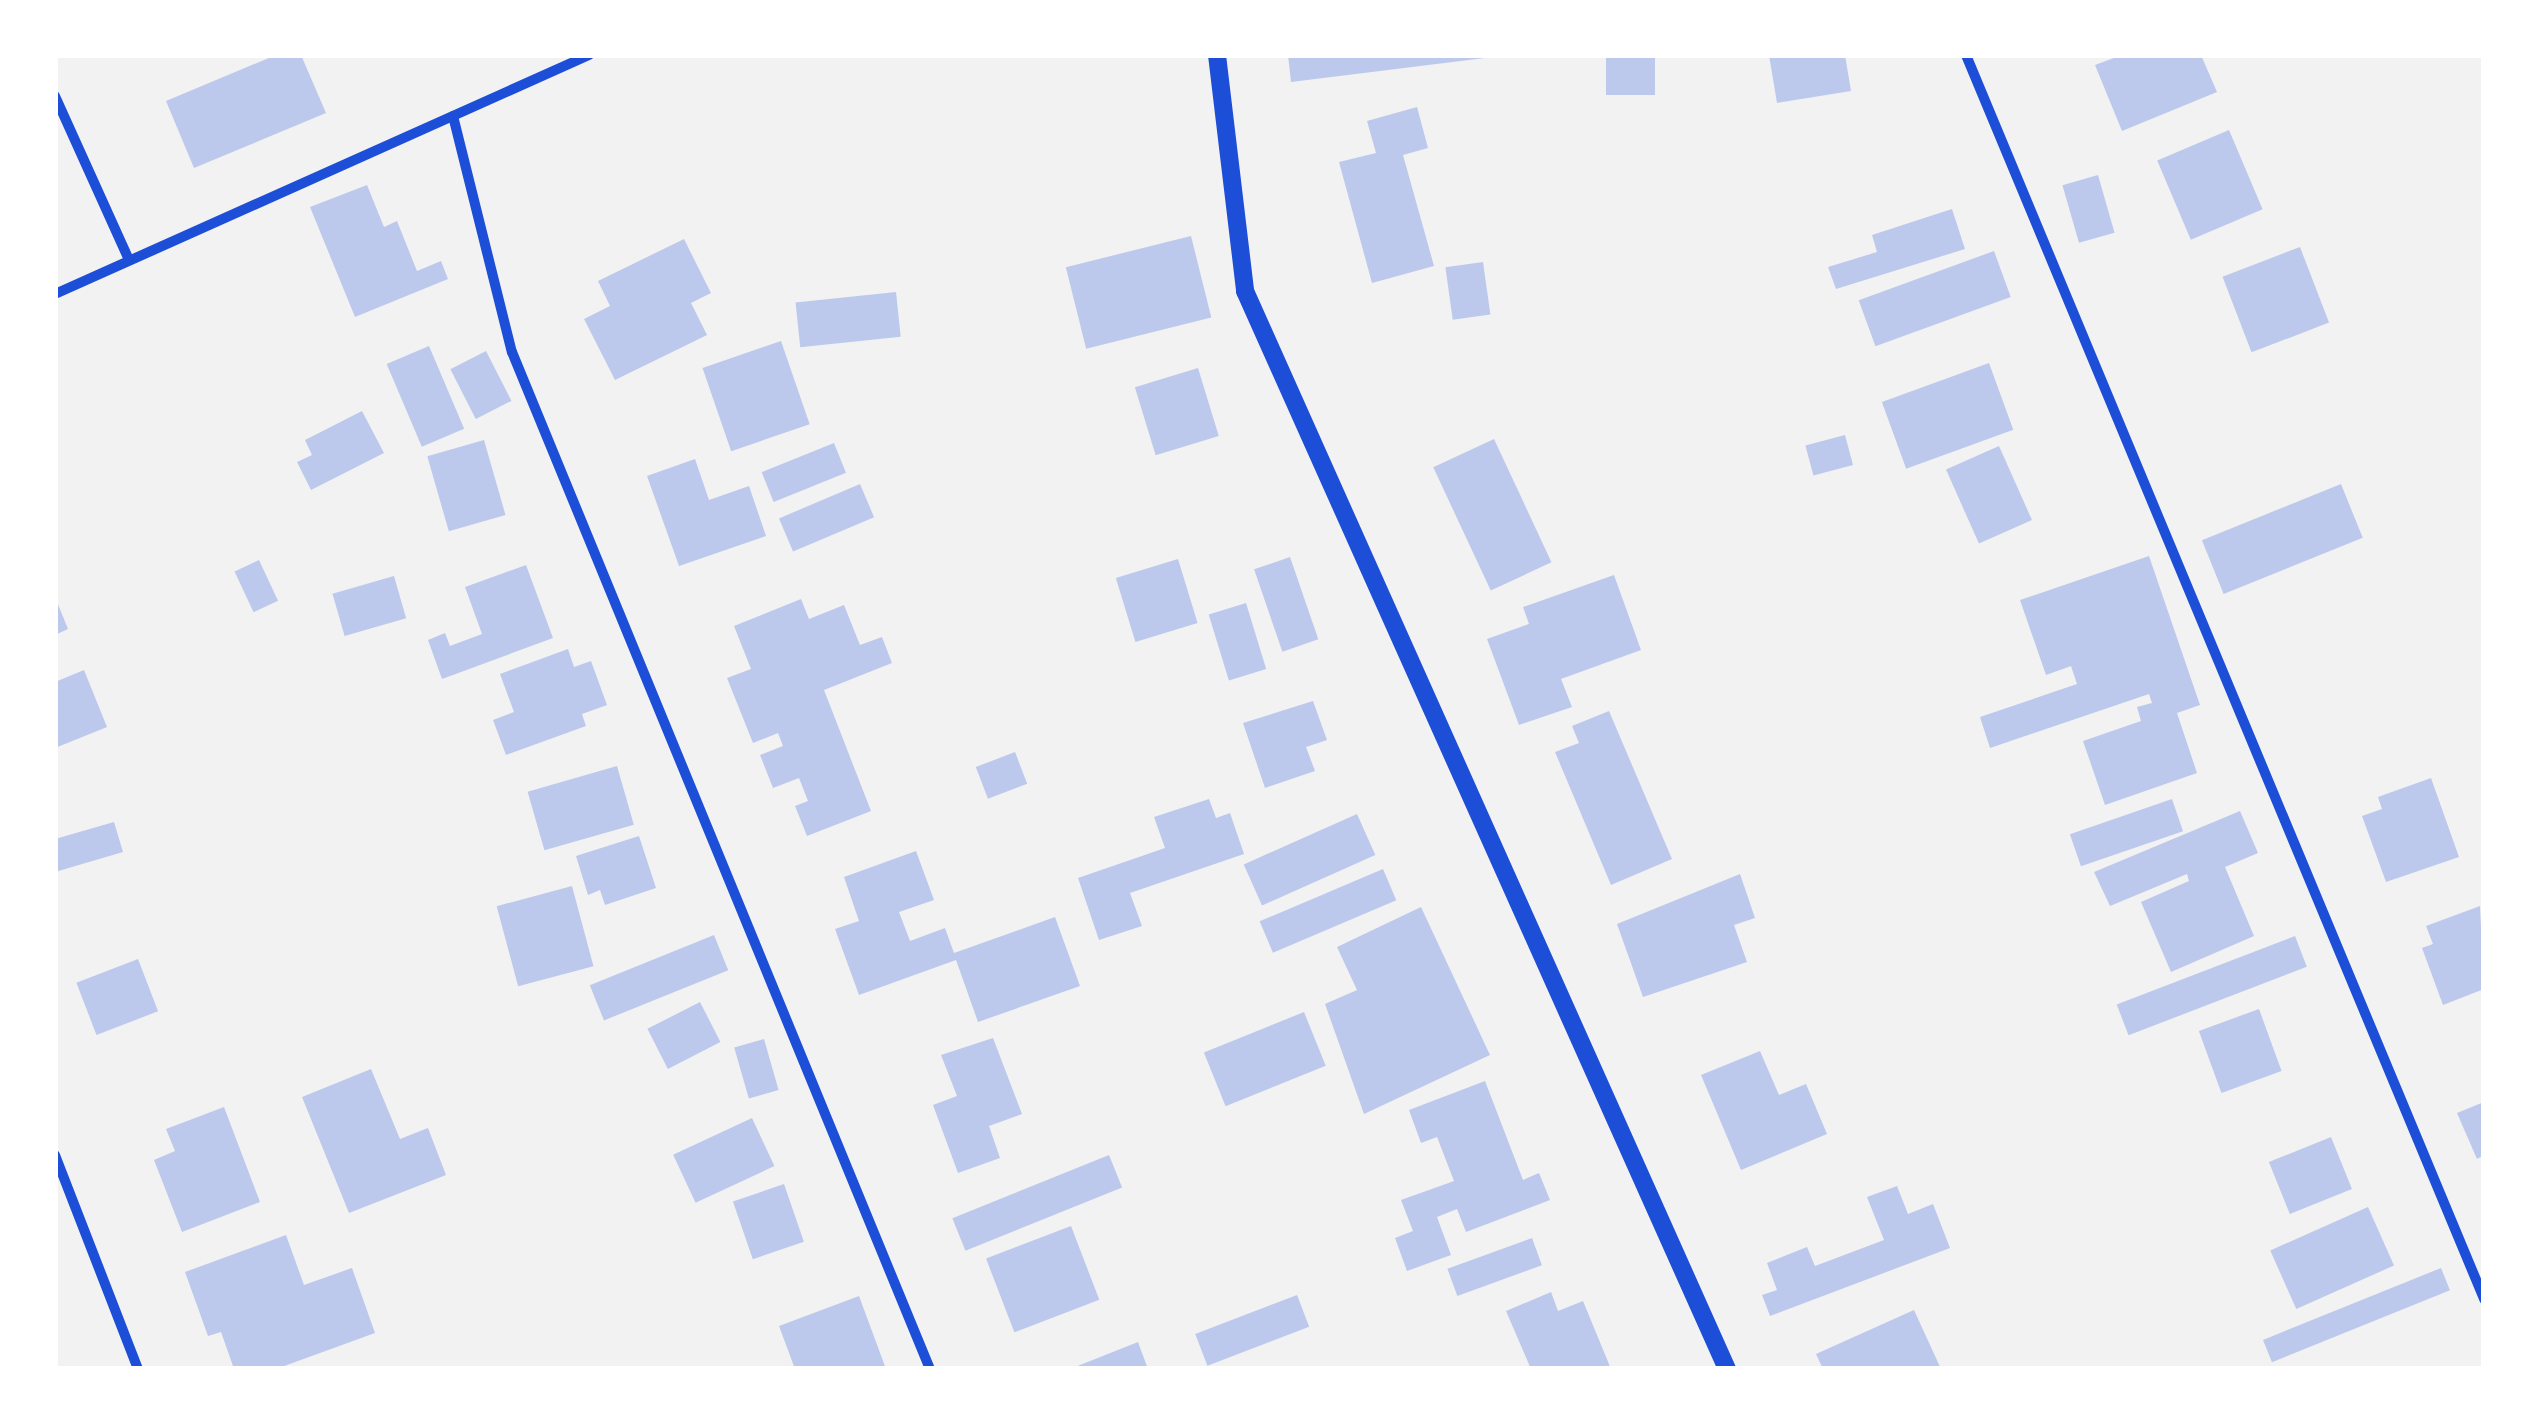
<!DOCTYPE html>
<html>
<head>
<meta charset="utf-8">
<style>
  body { margin:0 }
  #map { position:relative; width:2539px; height:1424px; overflow:hidden; background:#f2f2f2; font-family:"Golos Text",sans-serif }
  div>[style] { position:absolute }
  .building>* { inset:0; background:#bdc9ec; transform-origin:0 0 }
  .minor>* { height:10px; margin:-5px; padding:0 5px; transform-origin:5px; border-radius:5px; background:#1d4ed8 }
  .tertiary>* { height:18px; margin:-9px; padding:0 9px; transform-origin:9px; border-radius:9px; background:#1d4ed8 }
  span { translate:-50% -50%; white-space:nowrap; text-align:center; line-height:1.15; -webkit-text-stroke:9px #fff; paint-order:stroke }
  .frame { position:absolute; inset:0; border:58px solid #fff; pointer-events:none }
</style>
</head>
<body>
<div id="map">
  <div class="building">
    <i style="clip-path:polygon(276px 55px,301px 55px,326px 113px,194px 168px,166px 101px)"></i>
    <i style="clip-path:polygon(1288px 55px,1493px 55px,1493px 57px,1291px 82px)"></i>
    <i style="left:1606px;top:55px;width:49px;height:40px"></i>
    <i style="clip-path:polygon(1769px 55px,1845px 55px,1851px 91px,1777px 103px)"></i>
    <i style="clip-path:polygon(2122px 55px,2201px 55px,2217px 92px,2122px 131px,2095px 65px)"></i>
    <i style="clip-path:polygon(1417px 107px,1428px 148px,1403px 155px,1434px 266px,1372px 283px,1339px 162px,1376px 153px,1367px 121px)"></i>
    <i style="left:2229px;top:130px;width:86px;height:78px;rotate:67deg"></i>
    <i style="left:2098px;top:175px;width:60px;height:37px;rotate:74deg"></i>
    <i style="clip-path:polygon(367px 185px,384px 227px,397px 221px,417px 271px,441px 261px,448px 279px,355px 317px,310px 207px)"></i>
    <i style="clip-path:polygon(1952px 209px,1965px 249px,1836px 289px,1828px 267px,1877px 252px,1872px 235px)"></i>
    <i style="left:1191px;top:236px;width:84px;height:129px;rotate:76deg"></i>
    <i style="clip-path:polygon(684px 239px,711px 293px,691px 303px,707px 335px,615px 380px,584px 319px,610px 306px,598px 281px)"></i>
    <i style="left:2300px;top:247px;width:81px;height:83px;rotate:69deg"></i>
    <i style="left:1994px;top:251px;width:49px;height:144px;rotate:70deg"></i>
    <i style="left:1483px;top:262px;width:53px;height:38px;rotate:82deg"></i>
    <i style="left:896px;top:292px;width:45px;height:101px;rotate:84deg"></i>
    <i style="left:781px;top:341px;width:88px;height:83px;rotate:71deg"></i>
    <i style="left:429px;top:346px;width:90px;height:46px;rotate:67deg"></i>
    <i style="left:486px;top:351px;width:56px;height:40px;rotate:63deg"></i>
    <i style="left:1989px;top:363px;width:71px;height:114px;rotate:70deg"></i>
    <i style="left:1198px;top:368px;width:71px;height:66px;rotate:73deg"></i>
    <i style="clip-path:polygon(362px 411px,384px 453px,311px 490px,297px 462px,312px 455px,305px 440px)"></i>
    <i style="left:1845px;top:435px;width:31px;height:41px;rotate:75deg"></i>
    <i style="left:1494px;top:439px;width:136px;height:67px;rotate:65deg"></i>
    <i style="left:484px;top:440px;width:78px;height:59px;rotate:74deg"></i>
    <i style="left:834px;top:443px;width:32px;height:78px;rotate:68deg"></i>
    <i style="left:1999px;top:446px;width:81px;height:58px;rotate:66deg"></i>
    <i style="clip-path:polygon(695px 459px,709px 500px,749px 486px,766px 536px,679px 566px,647px 476px)"></i>
    <i style="left:860px;top:484px;width:36px;height:88px;rotate:67deg"></i>
    <i style="left:2341px;top:484px;width:58px;height:150px;rotate:68deg"></i>
    <i style="clip-path:polygon(2149px 556px,2200px 705px,2177px 713px,2197px 773px,2105px 805px,2083px 741px,2141px 721px,2137px 707px,2152px 703px,2149px 694px,1990px 748px,1980px 717px,2077px 684px,2071px 666px,2046px 675px,2020px 600px)"></i>
    <i style="left:1290px;top:557px;width:87px;height:38px;rotate:71deg"></i>
    <i style="left:1178px;top:559px;width:67px;height:65px;rotate:73deg"></i>
    <i style="left:259px;top:560px;width:45px;height:27px;rotate:65deg"></i>
    <i style="clip-path:polygon(526px 565px,553px 638px,442px 679px,428px 640px,445px 633px,450px 646px,482px 634px,465px 587px)"></i>
    <i style="clip-path:polygon(1614px 575px,1641px 650px,1561px 679px,1572px 707px,1519px 725px,1487px 639px,1529px 624px,1523px 607px)"></i>
    <i style="left:394px;top:576px;width:44px;height:64px;rotate:74deg"></i>
    <i style="clip-path:polygon(55px 597px,68px 629px,55px 635px)"></i>
    <i style="clip-path:polygon(801px 599px,809px 619px,844px 605px,860px 645px,882px 637px,892px 663px,824px 690px,871px 811px,807px 836px,795px 806px,808px 801px,799px 778px,773px 788px,760px 755px,783px 746px,778px 733px,753px 743px,727px 678px,751px 669px,734px 626px)"></i>
    <i style="left:1246px;top:603px;width:69px;height:39px;rotate:73deg"></i>
    <i style="clip-path:polygon(568px 649px,574px 667px,591px 661px,607px 705px,582px 714px,586px 726px,506px 755px,493px 720px,514px 712px,500px 674px)"></i>
    <i style="clip-path:polygon(84px 670px,107px 727px,55px 748px,55px 682px)"></i>
    <i style="clip-path:polygon(1313px 701px,1327px 740px,1306px 747px,1315px 771px,1265px 788px,1243px 723px)"></i>
    <i style="clip-path:polygon(1609px 711px,1672px 859px,1611px 885px,1555px 752px,1579px 743px,1572px 726px)"></i>
    <i style="left:1015px;top:752px;width:34px;height:42px;rotate:69deg"></i>
    <i style="left:617px;top:766px;width:61px;height:93px;rotate:74deg"></i>
    <i style="clip-path:polygon(2431px 778px,2459px 857px,2386px 882px,2362px 816px,2382px 809px,2378px 797px)"></i>
    <i style="clip-path:polygon(1209px 799px,1216px 818px,1230px 813px,1244px 854px,1130px 893px,1142px 926px,1099px 940px,1078px 878px,1165px 848px,1154px 817px)"></i>
    <i style="left:2172px;top:799px;width:34px;height:108px;rotate:71deg"></i>
    <i style="clip-path:polygon(2240px 811px,2258px 853px,2225px 867px,2254px 936px,2171px 972px,2141px 902px,2189px 881px,2187px 874px,2110px 906px,2094px 872px)"></i>
    <i style="left:1357px;top:814px;width:45px;height:124px;rotate:66deg"></i>
    <i style="clip-path:polygon(114px 822px,123px 852px,55px 872px,55px 839px)"></i>
    <i style="clip-path:polygon(639px 836px,656px 888px,605px 905px,600px 890px,588px 895px,576px 856px)"></i>
    <i style="clip-path:polygon(916px 851px,934px 900px,899px 912px,910px 941px,945px 928px,954px 953px,1055px 917px,1080px 986px,978px 1022px,956px 960px,859px 995px,835px 929px,859px 921px,844px 877px)"></i>
    <i style="left:1383px;top:869px;width:34px;height:134px;rotate:67deg"></i>
    <i style="clip-path:polygon(1740px 874px,1755px 918px,1734px 925px,1747px 962px,1643px 997px,1617px 924px)"></i>
    <i style="left:572px;top:886px;width:83px;height:78px;rotate:75deg"></i>
    <i style="clip-path:polygon(2480px 906px,2484px 989px,2443px 1005px,2422px 948px,2433px 944px,2426px 926px)"></i>
    <i style="clip-path:polygon(1421px 907px,1490px 1055px,1364px 1114px,1325px 1004px,1357px 990px,1337px 947px)"></i>
    <i style="left:714px;top:935px;width:38px;height:134px;rotate:68deg"></i>
    <i style="left:2295px;top:936px;width:33px;height:191px;rotate:69deg"></i>
    <i style="left:138px;top:959px;width:56px;height:66px;rotate:69deg"></i>
    <i style="left:700px;top:1002px;width:45px;height:59px;rotate:63deg"></i>
    <i style="left:2259px;top:1009px;width:66px;height:64px;rotate:70deg"></i>
    <i style="left:1304px;top:1012px;width:58px;height:108px;rotate:68deg"></i>
    <i style="clip-path:polygon(993px 1038px,1022px 1114px,989px 1126px,1000px 1158px,958px 1173px,933px 1105px,957px 1096px,941px 1055px)"></i>
    <i style="left:764px;top:1039px;width:53px;height:31px;rotate:74deg"></i>
    <i style="clip-path:polygon(1760px 1051px,1779px 1095px,1806px 1084px,1827px 1134px,1741px 1170px,1701px 1075px)"></i>
    <i style="clip-path:polygon(371px 1069px,400px 1139px,428px 1128px,446px 1175px,349px 1213px,302px 1097px)"></i>
    <i style="clip-path:polygon(1485px 1081px,1523px 1180px,1539px 1173px,1550px 1200px,1466px 1232px,1457px 1209px,1437px 1217px,1451px 1255px,1407px 1271px,1395px 1238px,1413px 1231px,1401px 1200px,1454px 1181px,1437px 1137px,1421px 1143px,1409px 1110px)"></i>
    <i style="clip-path:polygon(2484px 1102px,2484px 1155px,2477px 1159px,2457px 1113px)"></i>
    <i style="clip-path:polygon(224px 1107px,260px 1202px,182px 1232px,154px 1160px,175px 1151px,166px 1129px)"></i>
    <i style="left:752px;top:1118px;width:53px;height:87px;rotate:65deg"></i>
    <i style="left:2331px;top:1137px;width:56px;height:67px;rotate:68deg"></i>
    <i style="left:1109px;top:1155px;width:35px;height:169px;rotate:68deg"></i>
    <i style="left:784px;top:1184px;width:61px;height:54px;rotate:71deg"></i>
    <i style="clip-path:polygon(1897px 1186px,1908px 1214px,1933px 1204px,1950px 1248px,1770px 1316px,1762px 1295px,1777px 1290px,1767px 1263px,1807px 1247px,1815px 1266px,1884px 1240px,1867px 1197px)"></i>
    <i style="left:2368px;top:1207px;width:64px;height:107px;rotate:66deg"></i>
    <i style="left:1071px;top:1226px;width:79px;height:91px;rotate:69deg"></i>
    <i style="clip-path:polygon(286px 1235px,304px 1285px,352px 1268px,375px 1333px,276px 1369px,234px 1369px,221px 1332px,208px 1336px,185px 1272px)"></i>
    <i style="left:1532px;top:1238px;width:29px;height:90px;rotate:70deg"></i>
    <i style="left:2441px;top:1268px;width:24px;height:192px;rotate:68deg"></i>
    <i style="clip-path:polygon(1551px 1292px,1558px 1311px,1583px 1301px,1611px 1369px,1531px 1369px,1506px 1311px)"></i>
    <i style="left:1297px;top:1295px;width:34px;height:109px;rotate:69deg"></i>
    <i style="clip-path:polygon(859px 1296px,886px 1369px,795px 1369px,779px 1326px)"></i>
    <i style="clip-path:polygon(1914px 1310px,1941px 1369px,1823px 1369px,1816px 1354px)"></i>
    <i style="clip-path:polygon(1138px 1342px,1148px 1369px,1070px 1369px)"></i>
  </div>
  <div class="minor">
    <i style="left:1966px;top:55px;width:1348px;rotate:67.39deg"></i>
    <i style="left:55px;top:96px;width:180px;rotate:65.7deg"></i>
    <i style="left:453px;top:116px;width:243px;rotate:76deg"></i>
    <i style="left:512px;top:352px;width:1100px;rotate:67.66deg"></i>
    <i style="left:55px;top:294px;width:585px;rotate:-24.11deg"></i>
    <i style="left:55px;top:1155px;width:230px;rotate:68.8deg"></i>
  </div>
  <div class="tertiary">
    <i style="left:1217px;top:55px;width:238px;rotate:83.2deg"></i>
    <i style="left:1245px;top:291px;width:1181px;rotate:65.91deg"></i>
  </div>
  <div class="frame"></div>
</div>
</body>
</html>
